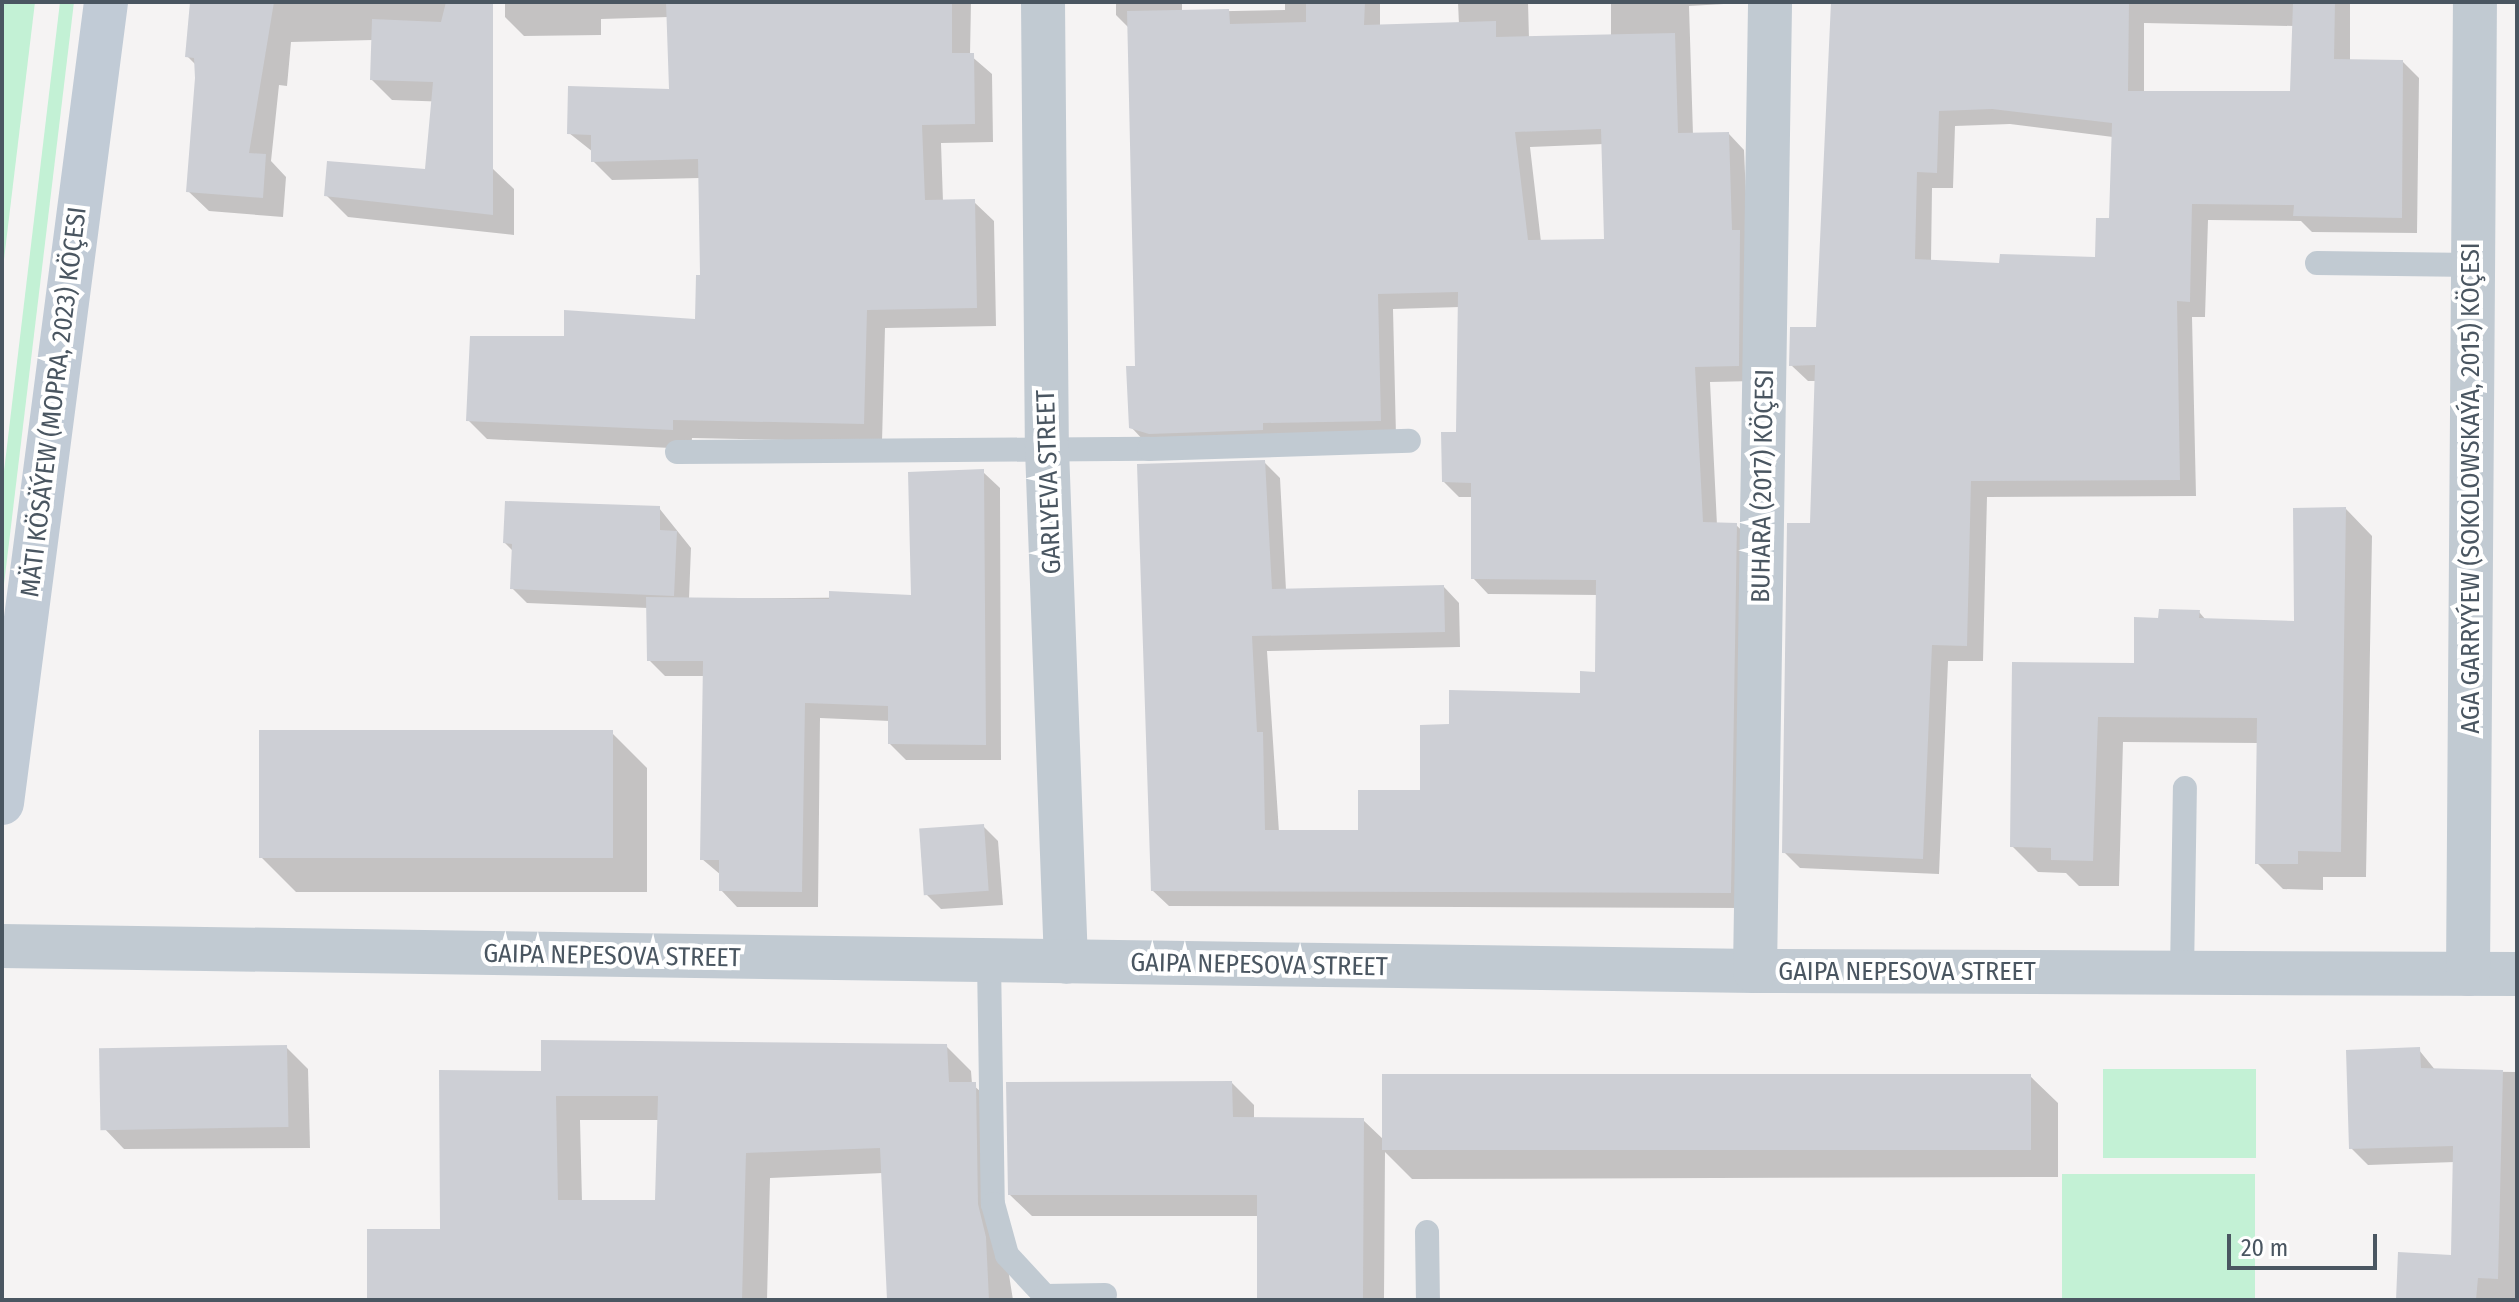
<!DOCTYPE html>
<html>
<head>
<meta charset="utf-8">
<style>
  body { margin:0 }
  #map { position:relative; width:2519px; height:1302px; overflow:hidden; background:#f5f3f3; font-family:"Fira Sans Condensed",sans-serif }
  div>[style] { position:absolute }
  .green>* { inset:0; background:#c3f1d5; transform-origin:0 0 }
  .shadow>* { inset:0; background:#0003 }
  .building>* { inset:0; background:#cdcfd5; transform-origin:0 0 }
  .lane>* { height:24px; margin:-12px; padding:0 12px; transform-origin:12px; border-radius:12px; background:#c1cad2 }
  .street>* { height:44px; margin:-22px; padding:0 22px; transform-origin:22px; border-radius:22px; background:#c1cad2 }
  .secondary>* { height:44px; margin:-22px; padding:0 22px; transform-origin:22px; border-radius:22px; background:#c1cbd6 }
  span { translate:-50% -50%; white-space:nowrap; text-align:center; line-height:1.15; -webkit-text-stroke:8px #fff; paint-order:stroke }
  .street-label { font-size:26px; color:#4a5661 }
  .frame { position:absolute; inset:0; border:4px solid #4a5661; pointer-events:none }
  .scale { position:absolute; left:2227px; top:1234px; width:150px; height:36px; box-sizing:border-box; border:4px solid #4a5661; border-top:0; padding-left:10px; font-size:24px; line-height:28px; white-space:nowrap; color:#4a5661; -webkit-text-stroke:6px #fff; paint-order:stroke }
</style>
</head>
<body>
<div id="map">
  <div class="green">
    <i style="clip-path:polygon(2px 2px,35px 2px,2px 276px)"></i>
    <i style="clip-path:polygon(60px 2px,74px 2px,2px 601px,2px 488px)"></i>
    <i style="left:2103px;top:1069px;width:153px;height:89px"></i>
    <i style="left:2062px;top:1174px;width:193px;height:126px"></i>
  </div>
  <div class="shadow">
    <i style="clip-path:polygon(192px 2px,448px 2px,451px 102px,392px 100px,372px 80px,373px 40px,291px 42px,287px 86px,279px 85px,271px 161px,286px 177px,283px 217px,209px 211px,188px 191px,197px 66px,187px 56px)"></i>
    <i style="clip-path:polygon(505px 2px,971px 2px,970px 55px,992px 74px,993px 142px,941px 143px,943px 202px,974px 202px,994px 221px,996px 326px,885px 328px,882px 442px,692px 438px,691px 449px,487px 439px,468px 420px,566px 338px,697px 321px,702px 277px,700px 178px,612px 180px,593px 161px,593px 152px,569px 133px,671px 91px,669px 17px,601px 19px,601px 35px,524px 36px,505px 17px)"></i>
    <i style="clip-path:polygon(evenodd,1116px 2px,1182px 2px,1182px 12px,1285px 10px,1285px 2px,1380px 2px,1380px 26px,1459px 25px,1458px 2px,1528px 2px,1529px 39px,1611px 37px,1611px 2px,1759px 2px,1689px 6px,1693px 135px,1729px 134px,1744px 150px,1754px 381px,1710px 382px,1717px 525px,1736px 525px,1752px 540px,1746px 908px,1169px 906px,1153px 891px,1264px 462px,1280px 478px,1286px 590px,1444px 587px,1459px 603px,1460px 647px,1267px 651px,1279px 832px,1360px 832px,1422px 792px,1451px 726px,1582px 695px,1597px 674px,1598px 595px,1488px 594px,1473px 578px,1473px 497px,1459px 497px,1444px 482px,1458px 434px,1460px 307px,1393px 309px,1396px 436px,1146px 443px,1131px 427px,1137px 368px,1129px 28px,1116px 15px,1116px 2px,1604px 144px,1606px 241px,1541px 242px,1530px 147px,1604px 144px)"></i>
    <i style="clip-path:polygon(evenodd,1832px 2px,2350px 2px,2350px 61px,2403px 62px,2419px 78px,2417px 233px,2312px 232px,2301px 221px,2208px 220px,2205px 317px,2192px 317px,2196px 496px,1987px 497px,1983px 661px,1948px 661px,1939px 874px,1800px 868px,1784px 852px,1812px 525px,1816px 381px,1808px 381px,1791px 365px,1818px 329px,1832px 2px,2144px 23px,2294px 26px,2292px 93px,2144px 93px,2144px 23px,1832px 2px,2010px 124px,2113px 137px,2111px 221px,2097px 259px,2001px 265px,1931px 262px,1932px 188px,1953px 188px,1955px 126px,2010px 124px)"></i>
    <i style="clip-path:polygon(492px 168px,514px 189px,514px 235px,348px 217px,326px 195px)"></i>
    <i style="clip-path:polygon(983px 472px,1000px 488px,1001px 760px,906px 760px,890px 744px,890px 721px,820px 718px,818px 907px,737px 907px,721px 890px,721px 875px,702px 859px,704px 676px,665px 676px,649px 660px,648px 608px,527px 603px,512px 588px,513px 551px,505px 543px,659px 508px,691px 548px,689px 599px,913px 597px)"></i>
    <i style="clip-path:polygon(2346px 509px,2372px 536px,2366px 877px,2323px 877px,2323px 890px,2283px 889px,2257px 863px,2258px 743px,2123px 742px,2119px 886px,2079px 886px,2066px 873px,2038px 872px,2012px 846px,2014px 664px,2136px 665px,2160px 620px,2199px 612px,2206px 620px,2296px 623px)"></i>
    <i style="clip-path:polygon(612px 733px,647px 768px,647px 892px,296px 892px,261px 857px)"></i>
    <i style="clip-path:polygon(983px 826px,998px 841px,1003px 905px,941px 909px,926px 894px)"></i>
    <i style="clip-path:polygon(evenodd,946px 1046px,971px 1071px,972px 1084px,1000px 1109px,1002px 1231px,1013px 1300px,861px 1300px,889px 1299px,883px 1173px,770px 1178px,767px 1300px,369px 1300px,442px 1231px,543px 1073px,946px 1046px,580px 1120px,660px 1120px,657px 1202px,582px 1202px,580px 1120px)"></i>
    <i style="clip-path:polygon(286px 1047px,308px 1069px,310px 1148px,124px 1149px,103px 1127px)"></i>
    <i style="clip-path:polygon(2419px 1050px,2436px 1071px,2517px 1072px,2517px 1300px,2398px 1300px,2453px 1257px,2455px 1162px,2368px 1165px,2351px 1148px)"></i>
    <i style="clip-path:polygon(2030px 1076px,2058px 1103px,2058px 1177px,1412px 1179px,1385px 1152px,1384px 1300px,1259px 1300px,1259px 1216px,1032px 1216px,1010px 1195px,1232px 1083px,1254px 1105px,1254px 1119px,1363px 1120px,1385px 1141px)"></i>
  </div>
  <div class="building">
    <i style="clip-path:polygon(190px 2px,274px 2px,249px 153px,266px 154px,263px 198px,186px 192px,195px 78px,194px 58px,185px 57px)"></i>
    <i style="clip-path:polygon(446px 2px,493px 2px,493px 215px,324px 196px,327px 161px,425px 169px,433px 82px,370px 80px,372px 19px,441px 22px)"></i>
    <i style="clip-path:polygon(666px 2px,952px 2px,952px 53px,974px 53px,975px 124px,922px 125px,925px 200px,975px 199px,977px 308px,867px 310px,864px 424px,673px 420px,673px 430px,466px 421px,470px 336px,564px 336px,564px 310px,695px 319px,696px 275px,700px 275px,698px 159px,591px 162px,591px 135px,567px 134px,568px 86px,669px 89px)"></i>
    <i style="clip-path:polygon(evenodd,1306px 2px,1365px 2px,1364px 25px,1496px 21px,1496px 37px,1675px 33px,1678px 133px,1729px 132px,1732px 230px,1740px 230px,1739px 366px,1695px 367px,1703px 522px,1737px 523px,1731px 893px,1151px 891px,1137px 464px,1265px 460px,1272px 589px,1444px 585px,1445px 632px,1252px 636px,1257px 732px,1263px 732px,1265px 830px,1358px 830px,1358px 790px,1420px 790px,1420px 725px,1449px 724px,1449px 690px,1580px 693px,1580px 671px,1595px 672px,1596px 580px,1471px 579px,1471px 483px,1442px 482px,1441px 432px,1456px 432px,1458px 292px,1378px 294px,1381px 421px,1263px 423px,1263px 430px,1149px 434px,1129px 428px,1126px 366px,1135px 366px,1127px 11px,1229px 9px,1230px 24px,1306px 22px,1306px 2px,1601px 129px,1604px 239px,1528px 240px,1515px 132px,1601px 129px)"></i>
    <i style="clip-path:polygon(evenodd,1831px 2px,2129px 2px,2128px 91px,2290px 91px,2293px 2px,2335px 2px,2334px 59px,2403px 60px,2402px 218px,2293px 216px,2294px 205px,2192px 204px,2190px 302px,2177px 301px,2180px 480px,1971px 481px,1967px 646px,1932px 645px,1923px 859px,1782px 853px,1787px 523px,1810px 523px,1815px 365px,1789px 366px,1790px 327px,1816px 327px,1831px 2px,1992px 109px,2112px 123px,2109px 218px,2096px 218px,2095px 257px,2000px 254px,1999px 263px,1915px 259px,1917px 172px,1937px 173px,1939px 111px,1992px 109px)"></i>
    <i style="clip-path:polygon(984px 469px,986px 745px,888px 744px,888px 706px,805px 703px,802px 892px,719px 891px,719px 860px,700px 860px,703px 661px,647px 661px,646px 597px,829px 599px,829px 591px,911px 595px,908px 472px)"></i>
    <i style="clip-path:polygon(505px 501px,660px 506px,660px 530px,677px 531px,674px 596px,510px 589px,512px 544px,503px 543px)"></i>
    <i style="clip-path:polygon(2346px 507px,2341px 852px,2298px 851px,2298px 864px,2255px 864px,2257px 718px,2098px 717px,2093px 861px,2051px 860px,2051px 848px,2010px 847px,2012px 662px,2134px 663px,2134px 617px,2158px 618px,2159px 609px,2200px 610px,2199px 618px,2294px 621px,2293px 508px)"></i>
    <i style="left:259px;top:730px;width:354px;height:128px"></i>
    <i style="left:984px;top:824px;width:67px;height:65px;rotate:86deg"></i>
    <i style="clip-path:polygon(evenodd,541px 1040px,947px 1044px,949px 1082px,976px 1082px,978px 1204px,986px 1237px,989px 1300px,887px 1300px,880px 1148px,746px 1153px,742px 1300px,367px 1300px,367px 1229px,440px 1229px,439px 1070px,541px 1071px,541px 1040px,556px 1096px,658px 1096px,655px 1200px,558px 1200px,556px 1096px)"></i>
    <i style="left:287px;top:1045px;width:82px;height:188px;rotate:89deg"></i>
    <i style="clip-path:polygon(2420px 1047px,2421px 1068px,2503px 1070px,2498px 1279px,2478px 1278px,2476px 1300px,2396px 1300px,2398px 1252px,2451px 1255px,2453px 1146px,2349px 1149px,2346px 1050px)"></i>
    <i style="left:2031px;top:1074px;width:76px;height:649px;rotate:90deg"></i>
    <i style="clip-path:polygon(1232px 1081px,1233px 1117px,1364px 1118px,1363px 1300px,1257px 1300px,1257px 1195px,1008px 1195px,1006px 1082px)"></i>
  </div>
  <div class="lane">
    <i style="left:2317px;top:263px;width:156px;rotate:0.7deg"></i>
    <i style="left:677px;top:452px;width:472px;rotate:-0.4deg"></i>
    <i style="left:1149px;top:449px;width:260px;rotate:-1.8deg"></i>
    <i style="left:989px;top:961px;width:243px;rotate:89.1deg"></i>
    <i style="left:993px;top:1204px;width:53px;rotate:74.6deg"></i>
    <i style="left:1007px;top:1255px;width:56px;rotate:47.2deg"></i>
    <i style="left:1045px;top:1296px;width:60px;rotate:-1deg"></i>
    <i style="left:2182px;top:973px;width:185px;rotate:-89.1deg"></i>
    <i style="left:1427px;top:1232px;width:68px;rotate:89.2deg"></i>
  </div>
  <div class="street">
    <i style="left:1043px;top:2px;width:447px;rotate:89.5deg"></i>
    <i style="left:1047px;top:449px;width:513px;rotate:87.88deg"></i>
    <i style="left:2px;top:946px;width:1753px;rotate:0.82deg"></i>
    <i style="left:1755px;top:971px;width:762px;rotate:0.23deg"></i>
    <i style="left:1755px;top:971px;width:969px;rotate:-89.11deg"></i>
    <i style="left:2468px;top:974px;width:972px;rotate:-89.59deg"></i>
  </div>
  <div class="secondary">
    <i style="left:2px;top:803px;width:808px;rotate:-82.6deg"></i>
  </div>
  <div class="street-label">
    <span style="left:54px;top:402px;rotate:-83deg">MÄTI KÖSÄÝEW (MOPRA, 2023) KÖÇESI</span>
    <span style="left:1049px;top:482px;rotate:-92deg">GARLYEVA STREET</span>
    <span style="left:1763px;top:486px;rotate:-89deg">BUHARA (2017) KÖÇESI</span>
    <span style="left:2471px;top:488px;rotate:-90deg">AGA GARRYÝEW (SOKOLOWSKAÝA, 2015) KÖÇESI</span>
    <span style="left:612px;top:956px;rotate:1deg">GAIPA NEPESOVA STREET</span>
    <span style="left:1259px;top:965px;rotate:1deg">GAIPA NEPESOVA STREET</span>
    <span style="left:1907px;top:972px">GAIPA NEPESOVA STREET</span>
  </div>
  <div class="frame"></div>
  <div class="scale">20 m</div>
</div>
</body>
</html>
